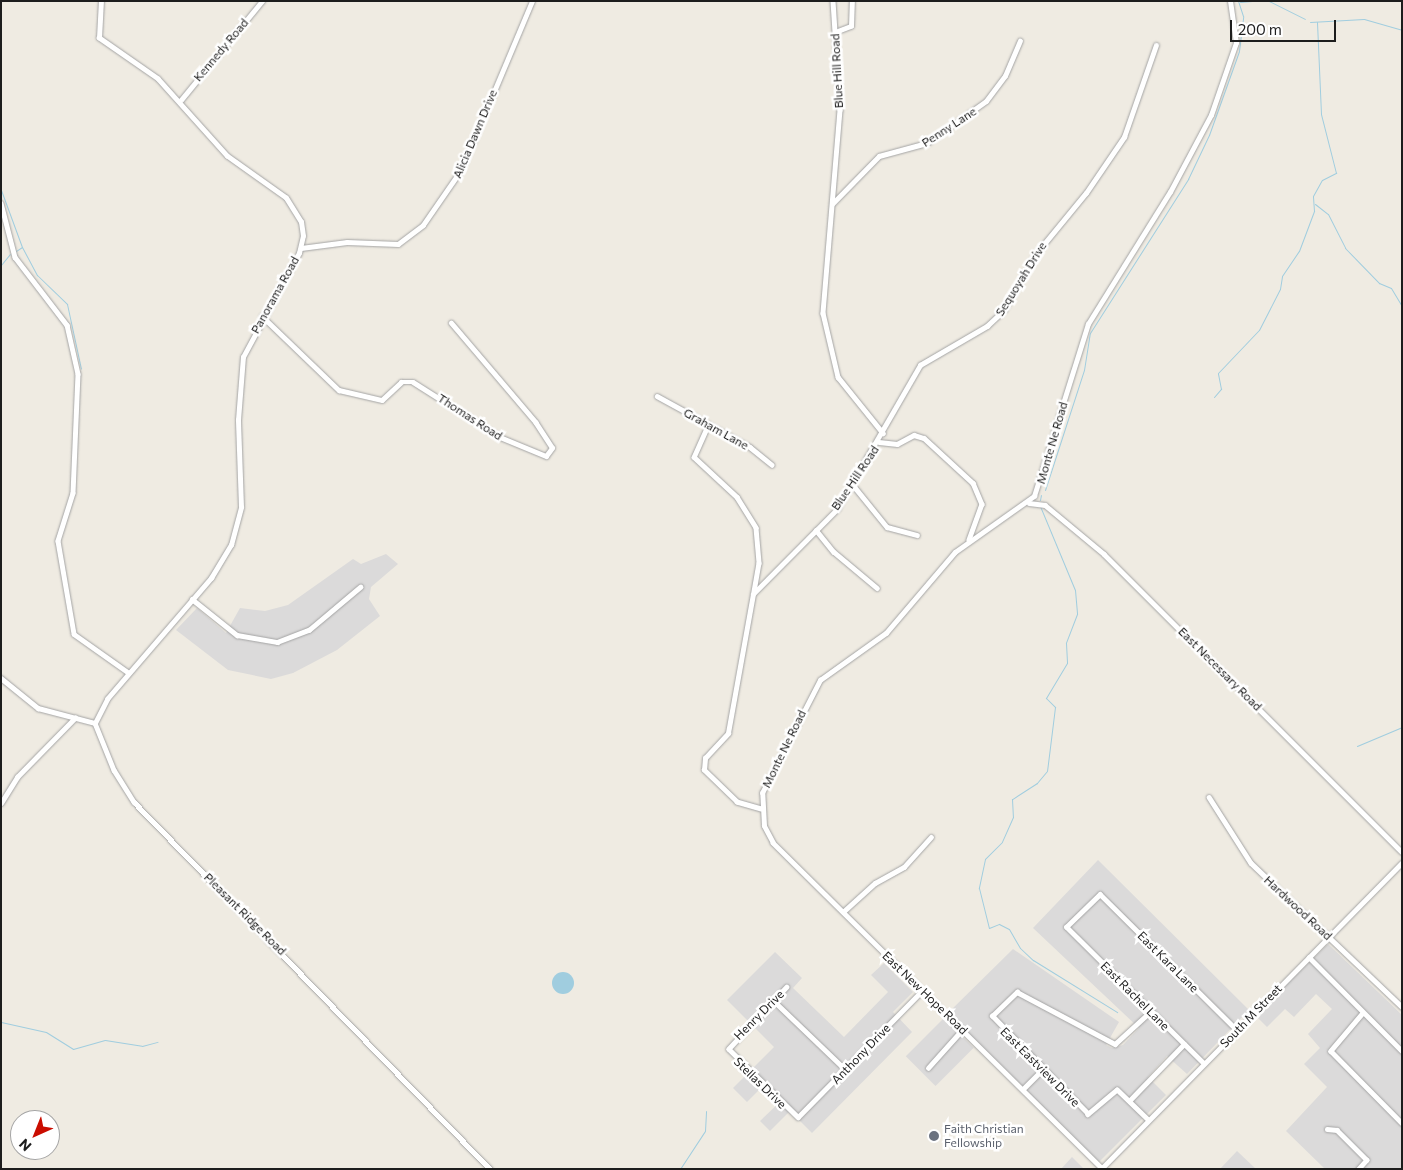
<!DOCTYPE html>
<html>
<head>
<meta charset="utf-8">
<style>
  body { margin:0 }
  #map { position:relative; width:1403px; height:1170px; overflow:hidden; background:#efebe2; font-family:Commissioner,sans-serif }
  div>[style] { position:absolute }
  .residential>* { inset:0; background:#dbdada; transform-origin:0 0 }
  .water>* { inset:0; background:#a0cddf }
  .round { border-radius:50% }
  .stream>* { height:1px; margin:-0.5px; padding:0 0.5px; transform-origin:0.5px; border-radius:0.5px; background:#a0cddf }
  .roads { filter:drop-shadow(0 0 1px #a4a4a4) drop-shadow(0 0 1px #a4a4a4) }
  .minor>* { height:4.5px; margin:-2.25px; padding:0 2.25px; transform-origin:2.25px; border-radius:2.25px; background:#fff }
  .dots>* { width:14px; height:14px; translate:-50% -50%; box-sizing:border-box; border:2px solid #fff; border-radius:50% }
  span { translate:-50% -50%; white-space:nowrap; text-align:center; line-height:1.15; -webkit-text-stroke:5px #fff; paint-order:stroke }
  .street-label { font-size:12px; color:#1d1d1d }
  .worship-label { font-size:12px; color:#5b616d }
  .left { translate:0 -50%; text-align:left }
  .frame { position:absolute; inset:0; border:2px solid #1d1d1d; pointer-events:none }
  .north { position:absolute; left:10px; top:1110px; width:50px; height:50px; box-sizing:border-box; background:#fff; border:1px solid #a5a5a5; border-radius:50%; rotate:224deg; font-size:14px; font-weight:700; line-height:20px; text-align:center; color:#1d1d1d }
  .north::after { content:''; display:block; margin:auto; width:18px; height:22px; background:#ca0d00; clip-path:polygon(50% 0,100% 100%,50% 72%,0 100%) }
  .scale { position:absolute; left:1230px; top:20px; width:106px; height:22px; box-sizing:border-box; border:2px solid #1d1d1d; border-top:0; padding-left:6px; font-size:15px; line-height:18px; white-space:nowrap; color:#1d1d1d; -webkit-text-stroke:4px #fff; paint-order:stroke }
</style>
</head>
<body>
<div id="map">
  <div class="residential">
    <i style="clip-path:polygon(386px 554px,398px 564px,371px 587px,369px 599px,380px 616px,337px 650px,293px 673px,271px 679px,228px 670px,176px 630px,197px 608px,226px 633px,240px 608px,265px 611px,288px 605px,353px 559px,361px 564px)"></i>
    <i style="clip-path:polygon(1098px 860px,1249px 1010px,1187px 1074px,1167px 1056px,1148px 1077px,1166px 1095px,1099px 1162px,948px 1013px,1013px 949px,1119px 1022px,1106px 1045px,1112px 1048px,1123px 1045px,1139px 1028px,1033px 928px)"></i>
    <i style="clip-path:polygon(1328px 944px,1402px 1015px,1402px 1169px,1325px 1169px,1286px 1131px,1327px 1087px,1304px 1064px,1320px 1048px,1308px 1034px,1332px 1009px,1316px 994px,1294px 1017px,1285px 1009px,1267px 1027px,1255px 1015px)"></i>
    <i style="clip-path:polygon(775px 952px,802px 978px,793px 988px,844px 1037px,888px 992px,871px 975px,884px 963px,913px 992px,893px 1012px,912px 1032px,812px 1133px,790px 1111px,770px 1131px,760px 1121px,781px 1101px,765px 1084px,747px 1102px,733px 1088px,774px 1047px,727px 1000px)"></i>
    <i style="left:944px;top:1018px;width:42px;height:54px;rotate:45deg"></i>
    <i style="clip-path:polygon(1237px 1151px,1256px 1169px,1220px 1169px)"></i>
    <i style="clip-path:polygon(1072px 1157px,1084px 1169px,1061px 1169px)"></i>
  </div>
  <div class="water">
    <i class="round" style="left:552px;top:972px;width:22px;height:22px"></i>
  </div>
  <div class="stream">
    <i style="left:1269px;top:1px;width:40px;rotate:26.6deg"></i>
    <i style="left:1240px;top:2px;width:12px;rotate:-5deg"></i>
    <i style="left:1310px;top:22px;width:54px;rotate:-3.2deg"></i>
    <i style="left:1364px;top:19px;width:40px;rotate:16deg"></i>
    <i style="left:1px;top:190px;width:61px;rotate:69.8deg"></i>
    <i style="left:22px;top:247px;width:7px;rotate:146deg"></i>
    <i style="left:1315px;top:204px;width:16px;rotate:38deg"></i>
    <i style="left:1328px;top:214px;width:38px;rotate:63deg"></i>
    <i style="left:1345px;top:248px;width:49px;rotate:45.8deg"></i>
    <i style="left:1379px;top:283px;width:13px;rotate:23deg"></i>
    <i style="left:1391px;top:288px;width:21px;rotate:59deg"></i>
    <i style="left:22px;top:247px;width:32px;rotate:62deg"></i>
    <i style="left:37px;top:275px;width:42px;rotate:44deg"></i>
    <i style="left:67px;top:304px;width:66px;rotate:77.8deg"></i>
    <i style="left:1px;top:265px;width:14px;rotate:-51deg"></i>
    <i style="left:1214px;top:397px;width:11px;rotate:-49deg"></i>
    <i style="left:1221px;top:389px;width:16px;rotate:-101deg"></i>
    <i style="left:1218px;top:373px;width:59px;rotate:-46.4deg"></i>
    <i style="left:1259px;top:330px;width:46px;rotate:-62.9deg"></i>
    <i style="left:1280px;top:289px;width:13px;rotate:-81deg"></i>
    <i style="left:1282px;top:276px;width:30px;rotate:-56deg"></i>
    <i style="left:1299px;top:251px;width:43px;rotate:-69.4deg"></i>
    <i style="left:1314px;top:211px;width:15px;rotate:-94deg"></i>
    <i style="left:1313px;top:196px;width:18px;rotate:-61deg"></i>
    <i style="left:1322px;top:180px;width:16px;rotate:-27deg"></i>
    <i style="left:1336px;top:173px;width:61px;rotate:-104.3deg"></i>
    <i style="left:1321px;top:114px;width:92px;rotate:-92.5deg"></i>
    <i style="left:1045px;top:490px;width:126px;rotate:-72deg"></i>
    <i style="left:1084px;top:370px;width:37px;rotate:-81deg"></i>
    <i style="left:1090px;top:333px;width:183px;rotate:-57.5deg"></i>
    <i style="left:1188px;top:179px;width:49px;rotate:-64.5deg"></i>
    <i style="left:1209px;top:135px;width:89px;rotate:-70.3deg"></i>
    <i style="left:1239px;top:51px;width:35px;rotate:-83deg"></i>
    <i style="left:1243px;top:16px;width:16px;rotate:-108deg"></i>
    <i style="left:1040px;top:500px;width:5px;rotate:-79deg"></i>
    <i style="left:1040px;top:506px;width:91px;rotate:67.4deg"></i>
    <i style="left:1075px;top:590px;width:24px;rotate:85deg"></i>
    <i style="left:1077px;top:614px;width:31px;rotate:111deg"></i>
    <i style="left:1066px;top:643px;width:20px;rotate:87deg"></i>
    <i style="left:1067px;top:663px;width:41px;rotate:121deg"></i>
    <i style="left:1046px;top:698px;width:13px;rotate:45deg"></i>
    <i style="left:1055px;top:707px;width:64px;rotate:97.1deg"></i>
    <i style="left:1047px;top:771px;width:16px;rotate:130deg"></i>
    <i style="left:1037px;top:783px;width:30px;rotate:147deg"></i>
    <i style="left:1012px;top:799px;width:18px;rotate:87deg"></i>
    <i style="left:1013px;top:817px;width:27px;rotate:114deg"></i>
    <i style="left:1002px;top:842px;width:24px;rotate:135deg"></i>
    <i style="left:985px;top:859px;width:30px;rotate:102deg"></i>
    <i style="left:979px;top:888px;width:41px;rotate:76deg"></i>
    <i style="left:989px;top:928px;width:11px;rotate:-22deg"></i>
    <i style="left:999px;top:924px;width:11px;rotate:27deg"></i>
    <i style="left:1009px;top:929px;width:22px;rotate:60deg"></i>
    <i style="left:1020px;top:948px;width:18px;rotate:43deg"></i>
    <i style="left:1033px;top:960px;width:99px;rotate:31.8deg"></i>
    <i style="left:1357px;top:746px;width:49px;rotate:-22.9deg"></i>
    <i style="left:1px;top:1022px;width:46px;rotate:12.5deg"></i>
    <i style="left:46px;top:1032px;width:32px;rotate:32deg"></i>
    <i style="left:73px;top:1049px;width:33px;rotate:-16deg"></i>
    <i style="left:105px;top:1040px;width:37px;rotate:9deg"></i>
    <i style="left:142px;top:1046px;width:16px;rotate:-15deg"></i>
    <i style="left:680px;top:1169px;width:45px;rotate:-56.7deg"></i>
    <i style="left:705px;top:1131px;width:20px;rotate:-87deg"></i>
  </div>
  <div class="roads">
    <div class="minor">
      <i style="left:833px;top:1px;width:109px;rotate:86.3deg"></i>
      <i style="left:840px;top:110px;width:204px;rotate:94.8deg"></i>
      <i style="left:823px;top:313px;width:66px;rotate:76.8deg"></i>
      <i style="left:838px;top:377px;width:72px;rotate:51.2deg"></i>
      <i style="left:835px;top:32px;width:17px;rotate:-21deg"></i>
      <i style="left:851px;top:26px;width:25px;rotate:-88deg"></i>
      <i style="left:181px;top:100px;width:128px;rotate:-50.7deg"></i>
      <i style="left:1px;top:203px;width:56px;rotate:75.5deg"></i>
      <i style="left:15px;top:257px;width:86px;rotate:52.6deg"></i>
      <i style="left:67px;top:325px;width:50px;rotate:77.3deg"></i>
      <i style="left:78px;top:374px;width:119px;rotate:92.4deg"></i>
      <i style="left:73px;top:493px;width:50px;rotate:107.4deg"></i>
      <i style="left:58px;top:541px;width:94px;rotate:80.2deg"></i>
      <i style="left:74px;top:634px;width:67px;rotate:35.3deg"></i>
      <i style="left:832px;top:204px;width:67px;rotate:-45.6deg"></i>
      <i style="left:879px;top:156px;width:50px;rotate:-15.2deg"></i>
      <i style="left:927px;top:143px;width:72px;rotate:-35.4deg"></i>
      <i style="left:986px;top:101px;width:31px;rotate:-53deg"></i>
      <i style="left:1005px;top:76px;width:38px;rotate:-67deg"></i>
      <i style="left:301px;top:248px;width:46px;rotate:-7.4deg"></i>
      <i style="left:347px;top:242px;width:51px;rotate:2.2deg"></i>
      <i style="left:398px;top:244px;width:31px;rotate:-37deg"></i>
      <i style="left:423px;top:225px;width:67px;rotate:-55.4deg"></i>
      <i style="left:461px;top:170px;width:183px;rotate:-67.2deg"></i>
      <i style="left:262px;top:316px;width:107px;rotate:43.9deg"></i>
      <i style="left:339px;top:390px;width:44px;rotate:13.1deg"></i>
      <i style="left:382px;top:400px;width:26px;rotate:-43deg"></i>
      <i style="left:401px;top:382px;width:12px"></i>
      <i style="left:413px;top:382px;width:103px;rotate:32.3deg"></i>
      <i style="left:500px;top:437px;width:50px;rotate:22.4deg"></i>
      <i style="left:546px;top:456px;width:10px;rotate:-53deg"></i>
      <i style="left:552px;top:448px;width:30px;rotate:-123deg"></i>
      <i style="left:536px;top:423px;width:131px;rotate:-130.4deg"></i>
      <i style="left:657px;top:396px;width:106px;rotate:28.7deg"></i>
      <i style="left:750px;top:447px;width:28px;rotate:39deg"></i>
      <i style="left:708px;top:426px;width:34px;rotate:114deg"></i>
      <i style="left:694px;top:457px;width:59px;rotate:42.9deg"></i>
      <i style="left:737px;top:497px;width:36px;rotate:58deg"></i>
      <i style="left:756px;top:528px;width:35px;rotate:85deg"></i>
      <i style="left:759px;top:563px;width:29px;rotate:100deg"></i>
      <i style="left:879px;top:442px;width:18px;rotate:6deg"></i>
      <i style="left:897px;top:444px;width:19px;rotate:-28deg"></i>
      <i style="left:914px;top:435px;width:10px;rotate:17deg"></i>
      <i style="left:924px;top:438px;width:67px;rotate:42.6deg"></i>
      <i style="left:973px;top:483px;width:23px;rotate:67deg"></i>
      <i style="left:982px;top:504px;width:38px;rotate:110deg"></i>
      <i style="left:853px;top:485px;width:54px;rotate:51deg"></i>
      <i style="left:887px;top:527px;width:31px;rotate:15deg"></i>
      <i style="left:1029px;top:503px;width:16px;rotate:7deg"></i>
      <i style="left:1045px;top:505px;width:77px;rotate:39.7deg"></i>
      <i style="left:1104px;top:554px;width:421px;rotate:45deg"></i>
      <i style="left:816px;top:530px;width:28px;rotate:51deg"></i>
      <i style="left:834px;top:552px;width:56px;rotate:39.9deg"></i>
      <i style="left:192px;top:599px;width:58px;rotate:38.7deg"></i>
      <i style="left:237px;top:635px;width:41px;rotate:9.9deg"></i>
      <i style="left:277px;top:642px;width:34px;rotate:-21deg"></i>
      <i style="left:309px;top:630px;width:67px;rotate:-40.1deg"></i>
      <i style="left:1px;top:678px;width:48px;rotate:39deg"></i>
      <i style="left:38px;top:708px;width:59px;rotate:14.7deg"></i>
      <i style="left:95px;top:723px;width:51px;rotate:68deg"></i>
      <i style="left:114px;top:770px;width:38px;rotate:58deg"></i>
      <i style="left:134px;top:802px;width:511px;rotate:45.87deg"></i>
      <i style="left:95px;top:723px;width:27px;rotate:-63deg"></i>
      <i style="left:107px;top:699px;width:160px;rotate:-49.3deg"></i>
      <i style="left:211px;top:578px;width:39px;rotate:-59deg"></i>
      <i style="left:231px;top:545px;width:39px;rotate:-75deg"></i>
      <i style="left:241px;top:507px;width:87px;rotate:-92deg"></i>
      <i style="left:238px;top:420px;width:63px;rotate:-85.5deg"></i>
      <i style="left:243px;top:357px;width:118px;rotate:-61.7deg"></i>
      <i style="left:299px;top:253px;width:17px;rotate:-77deg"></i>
      <i style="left:303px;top:236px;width:14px;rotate:-98deg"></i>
      <i style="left:301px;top:222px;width:28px;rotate:-122deg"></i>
      <i style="left:286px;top:198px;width:72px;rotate:-144.6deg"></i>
      <i style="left:227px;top:156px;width:103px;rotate:-131.9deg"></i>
      <i style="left:158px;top:79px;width:72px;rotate:-145.2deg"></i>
      <i style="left:99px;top:38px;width:37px;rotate:-87deg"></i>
      <i style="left:1209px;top:797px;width:78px;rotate:57.5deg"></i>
      <i style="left:1251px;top:863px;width:209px;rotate:43.6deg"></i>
      <i style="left:1px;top:803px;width:31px;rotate:-58deg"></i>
      <i style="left:17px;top:777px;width:83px;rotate:-45.5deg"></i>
      <i style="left:761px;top:809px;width:25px;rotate:-164deg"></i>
      <i style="left:737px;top:802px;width:46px;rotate:-135.9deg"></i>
      <i style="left:704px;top:770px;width:12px;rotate:-85deg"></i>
      <i style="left:705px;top:758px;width:34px;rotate:-47deg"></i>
      <i style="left:728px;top:733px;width:141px;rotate:-79.8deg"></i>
      <i style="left:753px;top:594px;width:120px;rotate:-45.3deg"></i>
      <i style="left:837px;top:509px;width:166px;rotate:-60deg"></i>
      <i style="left:920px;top:365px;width:78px;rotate:-30.2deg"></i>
      <i style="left:987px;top:326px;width:23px;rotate:-43deg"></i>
      <i style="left:1004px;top:310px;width:63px;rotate:-60.6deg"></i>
      <i style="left:1035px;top:255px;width:80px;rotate:-50.6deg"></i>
      <i style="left:1086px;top:193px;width:68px;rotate:-55.8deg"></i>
      <i style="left:1124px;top:137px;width:97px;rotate:-70.8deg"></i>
      <i style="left:843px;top:912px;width:43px;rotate:-42.2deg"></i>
      <i style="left:875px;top:883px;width:33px;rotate:-29deg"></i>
      <i style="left:904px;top:867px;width:40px;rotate:-48deg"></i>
      <i style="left:1309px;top:957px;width:132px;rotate:45.3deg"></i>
      <i style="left:787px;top:987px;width:85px;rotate:133.1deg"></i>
      <i style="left:729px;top:1049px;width:97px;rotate:44.6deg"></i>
      <i style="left:798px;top:1117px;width:177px;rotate:-45.5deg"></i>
      <i style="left:773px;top:1000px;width:101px;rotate:43.8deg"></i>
      <i style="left:1363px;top:1013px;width:50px;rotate:130.1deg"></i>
      <i style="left:1331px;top:1051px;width:101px;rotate:45.4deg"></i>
      <i style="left:1204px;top:1064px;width:194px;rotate:-135.2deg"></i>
      <i style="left:1066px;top:927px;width:47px;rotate:-44.1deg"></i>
      <i style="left:1100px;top:894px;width:193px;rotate:44.8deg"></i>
      <i style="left:928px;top:1068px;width:51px;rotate:-48.2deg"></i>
      <i style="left:1023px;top:1089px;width:27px;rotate:-45deg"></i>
      <i style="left:1129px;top:1101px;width:79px;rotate:-46deg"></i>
      <i style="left:1148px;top:1120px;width:43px;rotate:-135.9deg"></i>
      <i style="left:1117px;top:1090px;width:38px;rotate:140deg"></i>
      <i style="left:1088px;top:1114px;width:137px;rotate:-134.4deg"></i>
      <i style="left:992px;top:1016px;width:35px;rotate:-44deg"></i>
      <i style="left:1017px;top:992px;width:111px;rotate:28deg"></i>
      <i style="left:1115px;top:1044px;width:49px;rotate:-42.5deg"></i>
      <i style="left:1327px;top:1129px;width:10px;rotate:6deg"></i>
      <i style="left:1337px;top:1130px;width:42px;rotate:45deg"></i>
      <i style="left:1367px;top:1160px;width:12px;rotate:132deg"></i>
      <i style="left:1101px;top:1169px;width:429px;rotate:-45.5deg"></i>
      <i style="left:1102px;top:1169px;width:463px;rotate:-135.3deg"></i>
      <i style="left:773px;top:843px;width:19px;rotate:-118deg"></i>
      <i style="left:764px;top:826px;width:33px;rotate:-93deg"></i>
      <i style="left:762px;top:793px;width:127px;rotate:-62.8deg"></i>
      <i style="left:820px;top:680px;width:81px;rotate:-35.5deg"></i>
      <i style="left:886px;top:633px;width:106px;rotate:-49.6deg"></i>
      <i style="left:955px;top:552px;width:97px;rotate:-35.3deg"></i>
      <i style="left:1034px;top:496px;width:180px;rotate:-72.6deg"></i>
      <i style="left:1088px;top:324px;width:155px;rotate:-58.2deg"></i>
      <i style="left:1170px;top:192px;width:87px;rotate:-62deg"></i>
      <i style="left:1211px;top:115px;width:76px;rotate:-70.9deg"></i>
      <i style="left:1236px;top:43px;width:42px;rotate:-98.1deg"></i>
    </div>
  </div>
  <div class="dots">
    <i style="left:934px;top:1136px;background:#6b7280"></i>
  </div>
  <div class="street-label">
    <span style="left:221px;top:50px;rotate:-50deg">Kennedy Road</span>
    <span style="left:837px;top:71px;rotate:-93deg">Blue Hill Road</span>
    <span style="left:949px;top:127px;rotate:-33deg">Penny Lane</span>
    <span style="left:475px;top:134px;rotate:-67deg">Alicia Dawn Drive</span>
    <span style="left:1021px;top:279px;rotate:-58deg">Sequoyah Drive</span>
    <span style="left:275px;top:295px;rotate:-61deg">Panorama Road</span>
    <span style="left:470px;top:417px;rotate:33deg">Thomas Road</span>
    <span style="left:716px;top:429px;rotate:29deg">Graham Lane</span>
    <span style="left:1052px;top:443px;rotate:-74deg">Monte Ne Road</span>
    <span style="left:855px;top:478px;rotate:-56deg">Blue Hill Road</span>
    <span style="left:1220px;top:669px;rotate:45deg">East Necessary Road</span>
    <span style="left:784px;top:749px;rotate:-64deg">Monte Ne Road</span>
    <span style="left:1298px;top:908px;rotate:43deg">Hardwood Road</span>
    <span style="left:245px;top:914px;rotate:45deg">Pleasant Ridge Road</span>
    <span style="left:1168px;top:962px;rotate:45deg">East Kara Lane</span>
    <span style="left:925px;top:993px;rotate:44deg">East New Hope Road</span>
    <span style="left:1135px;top:996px;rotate:45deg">East Rachel Lane</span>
    <span style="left:759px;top:1015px;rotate:-45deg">Henry Drive</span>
    <span style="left:1251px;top:1016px;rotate:-46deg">South M Street</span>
    <span style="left:861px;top:1054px;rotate:-46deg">Anthony Drive</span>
    <span style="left:1040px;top:1067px;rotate:45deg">East Eastview Drive</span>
    <span style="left:760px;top:1083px;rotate:44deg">Stellas Drive</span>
  </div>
  <div class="worship-label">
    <span class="left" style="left:944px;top:1136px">Faith Christian<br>Fellowship</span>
  </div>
  <div class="frame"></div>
  <div class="north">N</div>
  <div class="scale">200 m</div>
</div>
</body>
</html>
